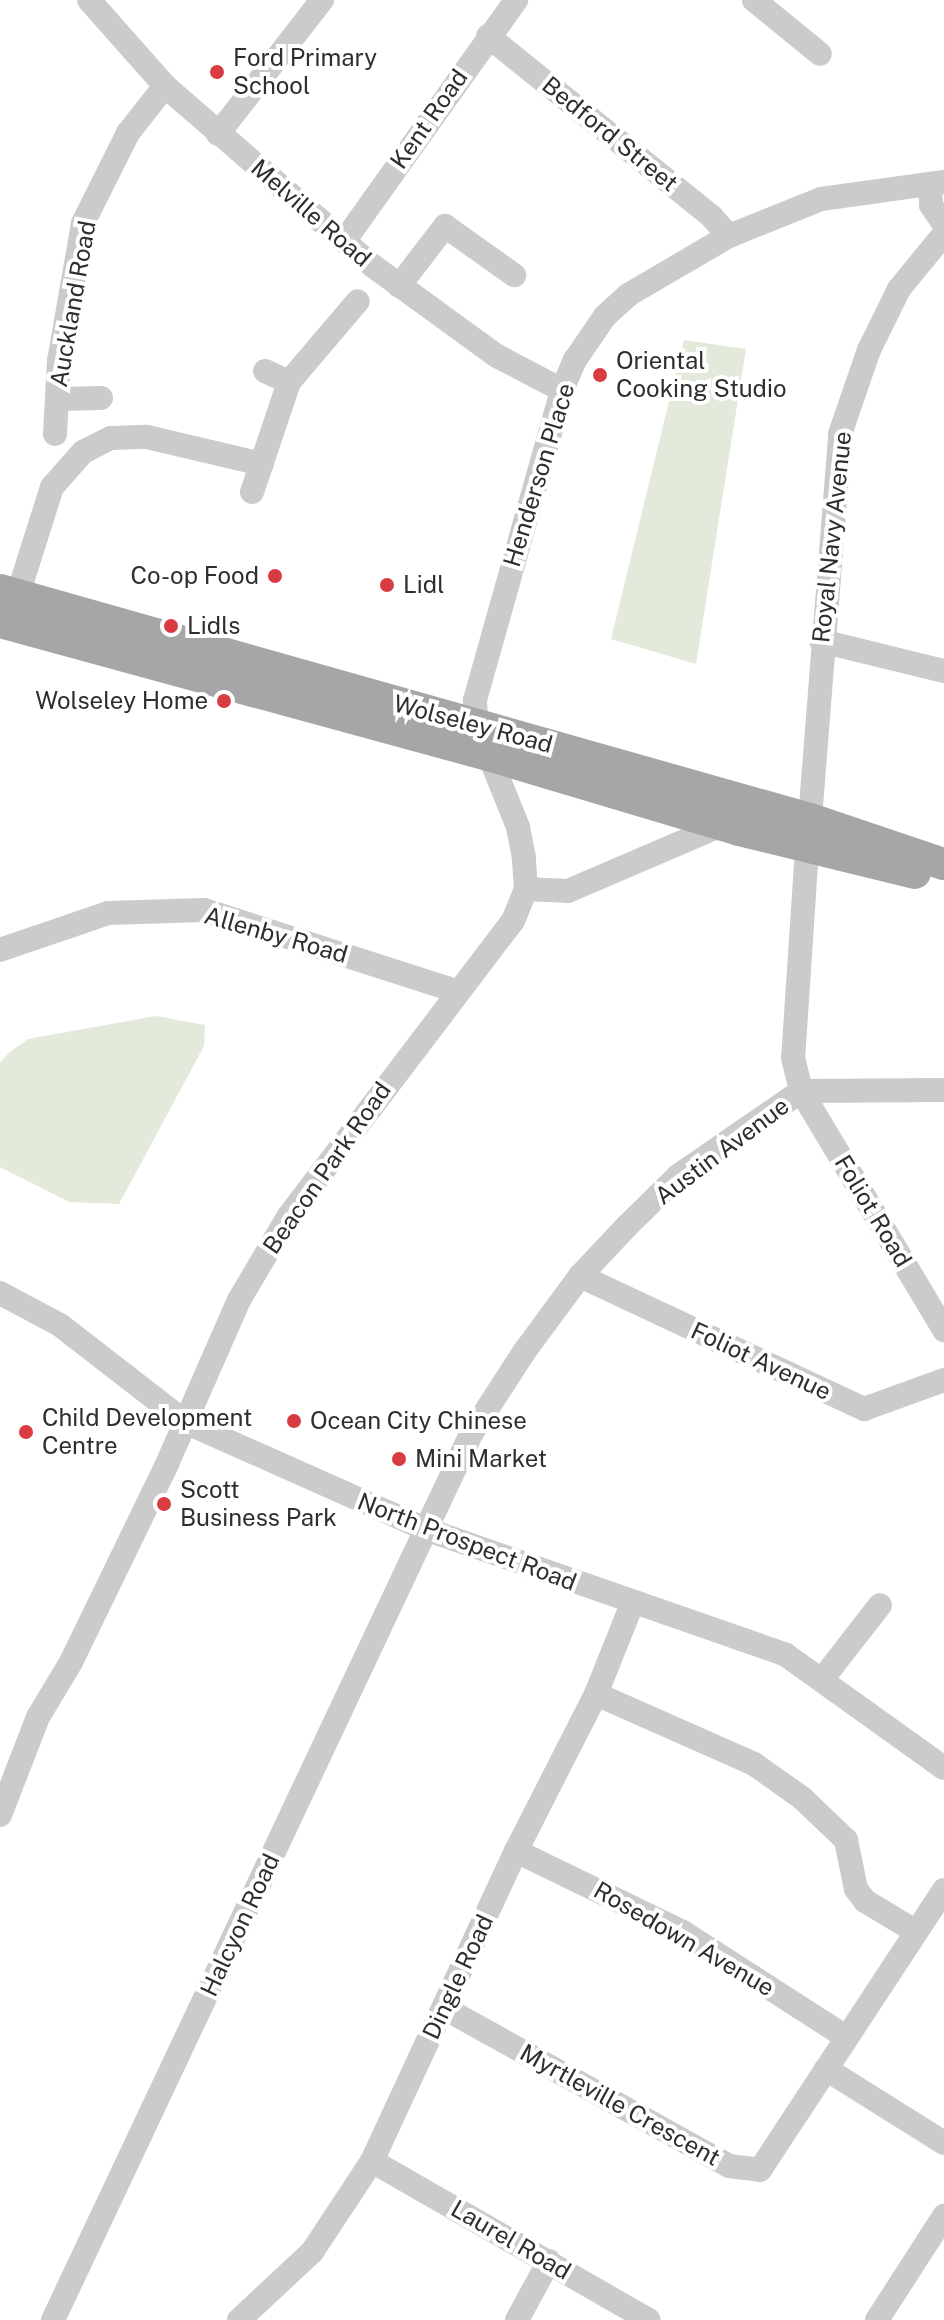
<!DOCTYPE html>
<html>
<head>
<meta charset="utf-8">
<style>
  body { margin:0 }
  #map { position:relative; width:944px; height:2320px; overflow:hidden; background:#fff; font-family:"Public Sans",sans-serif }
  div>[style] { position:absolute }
  .green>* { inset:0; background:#e3eadc }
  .minor>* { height:24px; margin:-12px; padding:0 12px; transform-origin:12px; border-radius:12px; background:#cbcbcb }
  .major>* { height:32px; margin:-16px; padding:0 16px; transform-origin:16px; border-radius:16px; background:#a6a6a6 }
  .dots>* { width:22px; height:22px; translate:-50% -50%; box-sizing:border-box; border:4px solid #fff; border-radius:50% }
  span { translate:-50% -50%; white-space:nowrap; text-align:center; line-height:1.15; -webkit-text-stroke:8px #fff; paint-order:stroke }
  .poi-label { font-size:24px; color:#2e2e2e }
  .left { translate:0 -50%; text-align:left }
  .right { translate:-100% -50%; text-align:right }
  .street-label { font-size:24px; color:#2e2e2e }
</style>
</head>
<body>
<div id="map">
  <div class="green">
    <i style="clip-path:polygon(684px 340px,746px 349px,696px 664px,611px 639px)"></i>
    <i style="clip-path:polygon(156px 1016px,205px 1025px,204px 1046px,119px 1204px,69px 1202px,0 1167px,0 1062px,10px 1052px,28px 1039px)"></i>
  </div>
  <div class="minor">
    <i style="left:89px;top:0;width:115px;rotate:48.5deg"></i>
    <i style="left:165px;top:86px;width:275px;rotate:40.9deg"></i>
    <i style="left:373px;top:266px;width:153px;rotate:36deg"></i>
    <i style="left:497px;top:356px;width:73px;rotate:27.6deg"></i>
    <i style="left:754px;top:0;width:85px;rotate:39.3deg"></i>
    <i style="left:488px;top:36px;width:287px;rotate:38.9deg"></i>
    <i style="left:711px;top:216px;width:27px;rotate:48deg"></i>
    <i style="left:218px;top:134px;width:170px;rotate:-52.2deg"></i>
    <i style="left:930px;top:185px;width:20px;rotate:87deg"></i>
    <i style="left:931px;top:205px;width:23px;rotate:56deg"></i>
    <i style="left:345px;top:240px;width:295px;rotate:-54.5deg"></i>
    <i style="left:399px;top:286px;width:76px;rotate:-52.5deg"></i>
    <i style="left:445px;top:226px;width:85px;rotate:35.4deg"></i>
    <i style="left:265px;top:371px;width:26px;rotate:25deg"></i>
    <i style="left:57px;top:399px;width:44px;rotate:-1.3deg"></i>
    <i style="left:55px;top:434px;width:73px;rotate:-86.9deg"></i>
    <i style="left:59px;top:361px;width:140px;rotate:-80.1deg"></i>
    <i style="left:83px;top:223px;width:101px;rotate:-63.4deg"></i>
    <i style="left:128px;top:133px;width:60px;rotate:-51.8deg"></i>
    <i style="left:252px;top:492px;width:116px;rotate:-71.4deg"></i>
    <i style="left:289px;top:382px;width:106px;rotate:-49.6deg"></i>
    <i style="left:13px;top:610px;width:129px;rotate:-72.4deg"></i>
    <i style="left:52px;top:487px;width:47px;rotate:-48.5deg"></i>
    <i style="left:83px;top:452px;width:31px;rotate:-27deg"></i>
    <i style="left:111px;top:438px;width:36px;rotate:-2deg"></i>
    <i style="left:147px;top:437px;width:118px;rotate:13.2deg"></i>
    <i style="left:821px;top:641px;width:127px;rotate:13.7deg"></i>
    <i style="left:810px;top:819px;width:386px;rotate:-85.5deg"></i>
    <i style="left:840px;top:434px;width:89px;rotate:-71deg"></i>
    <i style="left:869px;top:350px;width:68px;rotate:-63.8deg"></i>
    <i style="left:899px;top:289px;width:71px;rotate:-50.7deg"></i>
    <i style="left:807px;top:849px;width:209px;rotate:93.8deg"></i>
    <i style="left:793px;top:1058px;width:34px;rotate:76deg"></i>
    <i style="left:801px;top:1091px;width:279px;rotate:59.1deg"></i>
    <i style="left:526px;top:889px;width:42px;rotate:2.7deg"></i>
    <i style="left:568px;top:891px;width:168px;rotate:-23.2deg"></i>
    <i style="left:0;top:950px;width:114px;rotate:-18.9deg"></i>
    <i style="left:108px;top:913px;width:96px;rotate:-1.8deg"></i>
    <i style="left:204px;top:910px;width:266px;rotate:17.8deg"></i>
    <i style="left:801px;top:1091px;width:143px;rotate:-0.4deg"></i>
    <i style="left:580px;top:1276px;width:314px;rotate:25.1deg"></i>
    <i style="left:864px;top:1409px;width:85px;rotate:-19.9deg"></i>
    <i style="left:0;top:1293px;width:68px;rotate:28.1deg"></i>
    <i style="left:60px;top:1325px;width:158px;rotate:37.8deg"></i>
    <i style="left:185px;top:1422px;width:263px;rotate:24deg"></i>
    <i style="left:425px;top:1529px;width:382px;rotate:19.2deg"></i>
    <i style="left:786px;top:1655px;width:194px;rotate:35.6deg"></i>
    <i style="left:824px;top:1677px;width:91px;rotate:-52.1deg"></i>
    <i style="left:596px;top:1694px;width:173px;rotate:23.9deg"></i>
    <i style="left:754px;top:1764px;width:59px;rotate:35.3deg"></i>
    <i style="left:802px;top:1798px;width:61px;rotate:43.7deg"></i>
    <i style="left:846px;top:1840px;width:50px;rotate:78.5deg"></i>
    <i style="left:856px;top:1889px;width:15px;rotate:53deg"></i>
    <i style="left:865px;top:1901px;width:58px;rotate:31deg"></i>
    <i style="left:0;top:1815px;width:105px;rotate:-68.8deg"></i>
    <i style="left:38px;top:1717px;width:64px;rotate:-59deg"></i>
    <i style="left:71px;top:1662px;width:220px;rotate:-64.1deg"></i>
    <i style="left:167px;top:1464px;width:179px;rotate:-66.3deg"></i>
    <i style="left:239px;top:1300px;width:96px;rotate:-59.4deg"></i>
    <i style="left:288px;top:1217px;width:372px;rotate:-52.8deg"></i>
    <i style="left:513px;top:921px;width:35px;rotate:-68deg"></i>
    <i style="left:526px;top:889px;width:31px;rotate:-94deg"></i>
    <i style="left:524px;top:858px;width:32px;rotate:-101deg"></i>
    <i style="left:518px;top:827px;width:110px;rotate:-111.9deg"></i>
    <i style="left:477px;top:725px;width:25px;rotate:-95deg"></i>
    <i style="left:475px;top:700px;width:322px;rotate:-74.3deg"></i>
    <i style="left:562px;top:390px;width:33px;rotate:-67deg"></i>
    <i style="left:575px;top:360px;width:53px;rotate:-55.7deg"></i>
    <i style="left:605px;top:316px;width:31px;rotate:-42deg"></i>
    <i style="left:628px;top:295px;width:117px;rotate:-30.3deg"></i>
    <i style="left:729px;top:236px;width:99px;rotate:-21.9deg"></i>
    <i style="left:821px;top:199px;width:124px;rotate:-7.9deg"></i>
    <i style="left:516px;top:1851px;width:186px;rotate:25.9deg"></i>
    <i style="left:683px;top:1932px;width:194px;rotate:32.8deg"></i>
    <i style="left:444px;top:2008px;width:326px;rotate:29deg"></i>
    <i style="left:729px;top:2166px;width:31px;rotate:7deg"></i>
    <i style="left:760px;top:2170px;width:335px;rotate:-56.7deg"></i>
    <i style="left:826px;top:2069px;width:139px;rotate:32.1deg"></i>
    <i style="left:372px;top:2161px;width:319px;rotate:29.9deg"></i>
    <i style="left:53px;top:2320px;width:980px;rotate:-64.74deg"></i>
    <i style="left:471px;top:1434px;width:98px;rotate:-57.1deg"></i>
    <i style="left:524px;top:1352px;width:94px;rotate:-53.6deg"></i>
    <i style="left:580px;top:1276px;width:69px;rotate:-46.8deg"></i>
    <i style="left:627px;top:1226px;width:71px;rotate:-44.4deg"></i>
    <i style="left:678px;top:1176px;width:150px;rotate:-34.6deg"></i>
    <i style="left:239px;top:2320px;width:100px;rotate:-43deg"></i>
    <i style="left:312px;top:2252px;width:109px;rotate:-56.6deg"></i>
    <i style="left:372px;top:2161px;width:342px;rotate:-65.1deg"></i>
    <i style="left:516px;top:1851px;width:176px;rotate:-63deg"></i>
    <i style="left:596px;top:1694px;width:97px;rotate:-68.2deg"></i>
    <i style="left:517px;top:2320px;width:67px;rotate:-61.5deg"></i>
    <i style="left:877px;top:2320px;width:124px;rotate:-57.2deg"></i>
  </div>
  <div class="major">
    <i style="left:0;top:590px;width:842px;rotate:15.79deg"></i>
    <i style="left:810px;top:819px;width:141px;rotate:18.6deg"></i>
    <i style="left:0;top:622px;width:506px;rotate:15.25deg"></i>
    <i style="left:488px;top:755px;width:262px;rotate:16.6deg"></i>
    <i style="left:739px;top:830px;width:181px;rotate:13.7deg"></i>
  </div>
  <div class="dots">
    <i style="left:217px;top:72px;background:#d93b43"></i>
    <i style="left:600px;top:375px;background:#d93b43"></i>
    <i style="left:275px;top:576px;background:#d93b43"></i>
    <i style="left:387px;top:585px;background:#d93b43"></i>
    <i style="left:171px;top:626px;background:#d93b43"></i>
    <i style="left:224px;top:701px;background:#d93b43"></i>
    <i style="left:294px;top:1421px;background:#d93b43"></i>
    <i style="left:26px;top:1432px;background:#d93b43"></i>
    <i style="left:399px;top:1459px;background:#d93b43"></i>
    <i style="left:164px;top:1504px;background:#d93b43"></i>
  </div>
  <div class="poi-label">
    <span class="left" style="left:233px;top:72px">Ford Primary<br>School</span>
    <span class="left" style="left:616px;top:375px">Oriental<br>Cooking Studio</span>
    <span class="right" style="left:259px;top:576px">Co-op Food</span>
    <span class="left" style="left:403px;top:585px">Lidl</span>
    <span class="left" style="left:187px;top:626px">Lidls</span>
    <span class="right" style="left:208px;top:701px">Wolseley Home</span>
    <span class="left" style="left:42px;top:1432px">Child Development<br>Centre</span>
    <span class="left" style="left:310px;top:1421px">Ocean City Chinese</span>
    <span class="left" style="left:415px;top:1459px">Mini Market</span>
    <span class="left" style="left:180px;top:1504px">Scott<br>Business Park</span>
  </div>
  <div class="street-label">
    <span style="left:429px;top:119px;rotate:-55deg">Kent Road</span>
    <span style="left:610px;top:134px;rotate:39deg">Bedford Street</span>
    <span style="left:311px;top:213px;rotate:41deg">Melville Road</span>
    <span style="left:73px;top:304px;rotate:-80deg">Auckland Road</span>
    <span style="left:539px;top:475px;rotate:-73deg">Henderson Place</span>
    <span style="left:832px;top:537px;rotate:-84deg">Royal Navy Avenue</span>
    <span style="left:473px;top:724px;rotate:15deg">Wolseley Road</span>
    <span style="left:276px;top:935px;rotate:16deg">Allenby Road</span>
    <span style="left:722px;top:1151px;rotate:-37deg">Austin Avenue</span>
    <span style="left:327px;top:1168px;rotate:-55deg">Beacon Park Road</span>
    <span style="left:873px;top:1211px;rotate:59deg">Foliot Road</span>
    <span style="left:761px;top:1361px;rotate:25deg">Foliot Avenue</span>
    <span style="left:467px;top:1542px;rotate:21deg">North Prospect Road</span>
    <span style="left:240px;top:1925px;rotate:-65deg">Halcyon Road</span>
    <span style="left:684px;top:1939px;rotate:30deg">Rosedown Avenue</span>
    <span style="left:458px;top:1977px;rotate:-65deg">Dingle Road</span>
    <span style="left:620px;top:2105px;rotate:29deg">Myrtleville Crescent</span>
    <span style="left:511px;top:2240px;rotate:30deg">Laurel Road</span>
  </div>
</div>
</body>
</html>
